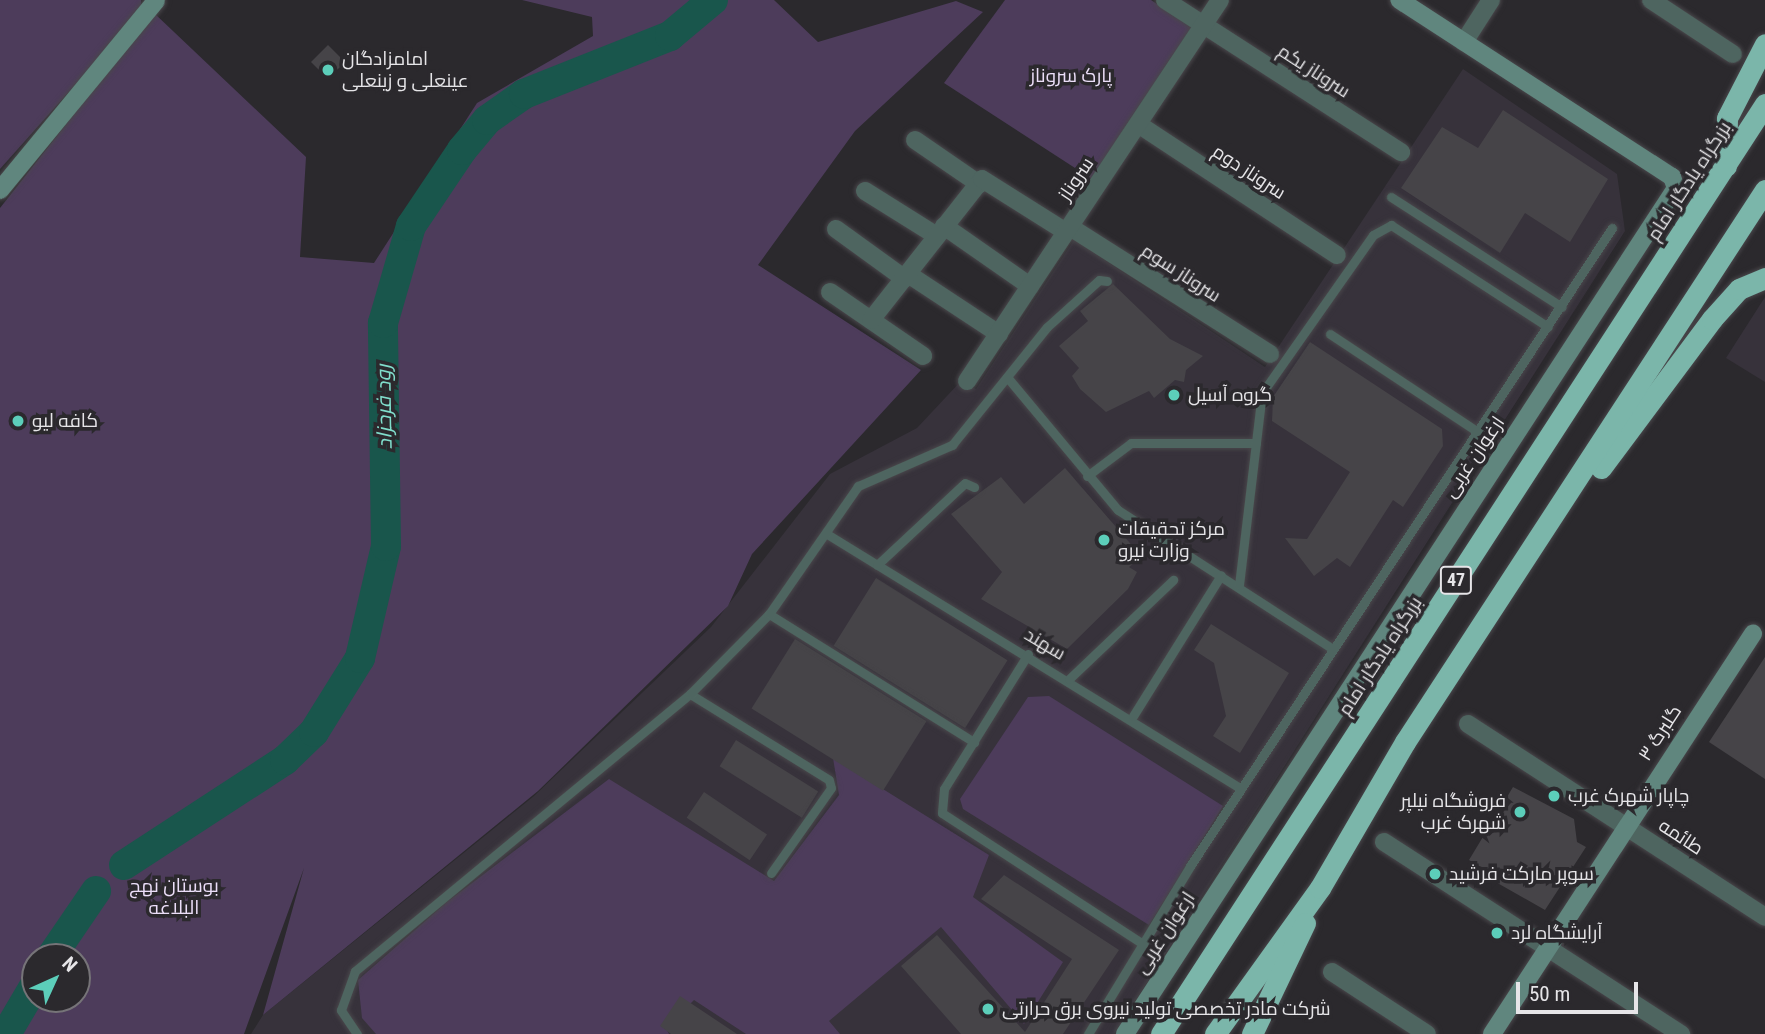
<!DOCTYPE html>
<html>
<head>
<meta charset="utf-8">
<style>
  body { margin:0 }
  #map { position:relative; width:1765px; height:1034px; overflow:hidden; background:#2b292d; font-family:"Roboto Condensed",Cairo,sans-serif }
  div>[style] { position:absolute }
  .built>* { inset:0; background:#37323b }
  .green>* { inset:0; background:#4d3c5b }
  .river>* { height:30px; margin:-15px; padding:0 15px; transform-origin:15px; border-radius:15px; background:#19564c }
  .building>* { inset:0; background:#464448; transform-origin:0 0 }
  .roads { filter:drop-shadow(0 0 2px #49474b) drop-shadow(0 0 2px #49474b) }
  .lane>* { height:9px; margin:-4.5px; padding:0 4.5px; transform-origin:4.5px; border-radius:4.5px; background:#4e6560 }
  .street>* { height:18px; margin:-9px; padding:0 9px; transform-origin:9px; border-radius:9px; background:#4e6560 }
  .secondary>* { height:18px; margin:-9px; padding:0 9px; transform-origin:9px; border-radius:9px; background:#60867e }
  .highway>* { height:21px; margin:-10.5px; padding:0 10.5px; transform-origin:10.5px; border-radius:10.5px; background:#7bb6aa }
  .dots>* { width:19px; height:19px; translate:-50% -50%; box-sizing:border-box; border:4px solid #2b292d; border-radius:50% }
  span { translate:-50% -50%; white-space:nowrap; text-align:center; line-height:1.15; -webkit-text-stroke:7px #2b292d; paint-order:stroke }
  .shield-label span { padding:2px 5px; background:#2b292d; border:2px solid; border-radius:5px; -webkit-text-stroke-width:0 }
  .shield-label { font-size:18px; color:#e6e5e8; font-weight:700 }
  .poi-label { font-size:19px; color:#e6e5e8 }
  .left { translate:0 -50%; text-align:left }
  .right { translate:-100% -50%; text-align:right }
  .street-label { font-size:19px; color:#e6e5e8 }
  .park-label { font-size:19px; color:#ebdef8 }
  .water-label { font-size:21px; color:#80decc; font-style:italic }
  .north { position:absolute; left:21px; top:943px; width:70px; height:70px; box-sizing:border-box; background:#2b292d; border:2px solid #767478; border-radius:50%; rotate:45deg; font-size:19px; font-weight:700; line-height:28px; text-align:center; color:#e6e5e8 }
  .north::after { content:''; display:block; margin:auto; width:24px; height:32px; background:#5cceba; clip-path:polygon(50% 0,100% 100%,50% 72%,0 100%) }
  .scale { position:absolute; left:1516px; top:982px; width:122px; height:32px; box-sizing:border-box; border:4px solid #e6e5e8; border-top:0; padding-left:9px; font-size:21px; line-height:24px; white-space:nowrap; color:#e6e5e8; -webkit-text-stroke:5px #2b292d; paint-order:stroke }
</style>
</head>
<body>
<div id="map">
  <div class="built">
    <i style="clip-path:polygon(1463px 69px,1617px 174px,1625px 231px,1114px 1034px,251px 1034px,263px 1015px,534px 796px,711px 627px,830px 474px,917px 428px,961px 381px,976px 389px,1074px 240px,1265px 367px)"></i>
    <i style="clip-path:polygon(1765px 297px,1765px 382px,1726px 358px)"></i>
  </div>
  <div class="green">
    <i style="clip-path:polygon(0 0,141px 0,141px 11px,0 169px)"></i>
    <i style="clip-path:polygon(evenodd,522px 0,774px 0,818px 42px,956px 1px,983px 12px,855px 131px,758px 265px,921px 370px,752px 554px,728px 606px,538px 791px,263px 1015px,304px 868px,244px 1034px,0 1034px,0 208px,154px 13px,306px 157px,300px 257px,374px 263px,477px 103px,593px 36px,592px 17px,522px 0,35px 957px,77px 957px,77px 999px,35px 999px,35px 957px)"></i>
    <i style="clip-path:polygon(1005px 0,1151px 0,1194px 29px,1092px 179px,944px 83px)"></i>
    <i style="clip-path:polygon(1049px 696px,1223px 806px,1149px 925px,963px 809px,960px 799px,1028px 697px)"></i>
    <i style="clip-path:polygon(833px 758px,989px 855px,973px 897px,1063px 962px,1024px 1024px,941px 927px,829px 1021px,840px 1034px,746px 1034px,694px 1000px,666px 1028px,669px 1034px,376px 1034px,362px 1018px,358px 980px,447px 902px,609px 779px,774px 881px,839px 795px)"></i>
  </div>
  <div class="river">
    <i style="left:124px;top:865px;width:192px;rotate:-33.1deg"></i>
    <i style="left:285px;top:760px;width:40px;rotate:-44deg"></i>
    <i style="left:314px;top:732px;width:87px;rotate:-58.1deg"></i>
    <i style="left:360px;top:658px;width:115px;rotate:-76.9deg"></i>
    <i style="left:386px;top:546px;width:223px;rotate:-90.8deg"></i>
    <i style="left:383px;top:323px;width:101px;rotate:-73.9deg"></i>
    <i style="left:411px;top:226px;width:92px;rotate:-56.1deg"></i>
    <i style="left:462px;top:150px;width:39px;rotate:-50deg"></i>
    <i style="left:487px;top:120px;width:45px;rotate:-35.1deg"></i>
    <i style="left:524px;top:94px;width:157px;rotate:-21.7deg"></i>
    <i style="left:670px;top:36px;width:56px;rotate:-39.9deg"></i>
    <i style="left:51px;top:957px;width:80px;rotate:-55.7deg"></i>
    <i style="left:6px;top:1034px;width:57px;rotate:-59.4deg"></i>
  </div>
  <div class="building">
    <i style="left:328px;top:45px;width:24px;height:24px;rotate:45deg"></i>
    <i style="clip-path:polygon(1503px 110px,1608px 179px,1570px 242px,1525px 213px,1500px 253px,1401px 188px,1442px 127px,1478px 148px)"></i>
    <i style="clip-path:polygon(1113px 284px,1170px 339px,1203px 356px,1186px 370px,1184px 382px,1175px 380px,1154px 398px,1149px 391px,1106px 412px,1080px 389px,1072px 376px,1079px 368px,1059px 346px,1088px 321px,1080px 311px)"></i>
    <i style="clip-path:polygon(1310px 342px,1442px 429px,1443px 446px,1403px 507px,1393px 500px,1350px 567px,1337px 558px,1314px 576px,1285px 538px,1307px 539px,1350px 472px,1272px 421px,1273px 397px)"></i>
    <i style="clip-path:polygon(1065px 468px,1142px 557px,1129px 567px,1137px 572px,1128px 589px,1067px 649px,981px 599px,1002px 572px,951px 514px,1001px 477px,1024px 504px)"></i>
    <i style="left:876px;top:578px;width:155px;height:80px;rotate:32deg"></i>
    <i style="clip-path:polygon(1211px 624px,1289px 673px,1240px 753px,1213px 736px,1226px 716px,1214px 663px,1194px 650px)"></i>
    <i style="left:795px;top:639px;width:155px;height:82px;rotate:32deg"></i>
    <i style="clip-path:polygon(1765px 657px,1765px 779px,1709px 742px)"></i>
    <i style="left:736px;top:740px;width:97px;height:31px;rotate:32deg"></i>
    <i style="clip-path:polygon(1513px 787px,1574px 819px,1577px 842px,1586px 847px,1545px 910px,1478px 872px,1481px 867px,1469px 860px)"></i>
    <i style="left:704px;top:792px;width:76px;height:31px;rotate:34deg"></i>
    <i style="clip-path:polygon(1004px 875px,1119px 950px,1063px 1034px,961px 1034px,901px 966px,937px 935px,1025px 1032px,1072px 959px,981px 899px)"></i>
    <i style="clip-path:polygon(680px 996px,737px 1034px,671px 1034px,660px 1026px)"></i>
  </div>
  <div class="roads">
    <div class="lane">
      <i style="left:1391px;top:197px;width:203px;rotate:32.8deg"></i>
      <i style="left:1330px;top:334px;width:178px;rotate:33.5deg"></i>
      <i style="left:1007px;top:377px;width:173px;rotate:50.2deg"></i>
      <i style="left:1118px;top:510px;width:256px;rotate:32.9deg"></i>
      <i style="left:1087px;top:476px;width:55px;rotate:-36.9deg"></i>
      <i style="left:1131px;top:443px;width:125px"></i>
      <i style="left:827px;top:534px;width:486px;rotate:31.6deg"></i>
      <i style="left:877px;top:565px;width:120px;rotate:-43deg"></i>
      <i style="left:965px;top:483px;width:10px;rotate:24deg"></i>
      <i style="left:1239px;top:585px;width:193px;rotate:-83.2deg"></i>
      <i style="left:1262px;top:393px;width:193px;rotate:-54.9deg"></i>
      <i style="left:1373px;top:235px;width:21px;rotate:-29deg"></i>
      <i style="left:1391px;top:225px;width:187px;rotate:33deg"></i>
      <i style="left:769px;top:614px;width:242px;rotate:32deg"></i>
      <i style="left:1028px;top:654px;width:159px;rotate:121.9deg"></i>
      <i style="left:944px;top:789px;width:24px;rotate:95deg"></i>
      <i style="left:942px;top:813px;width:240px;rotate:33.1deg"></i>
      <i style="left:1069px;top:679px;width:144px;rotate:-43.6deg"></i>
      <i style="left:690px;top:694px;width:163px;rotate:31.7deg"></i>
      <i style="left:829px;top:780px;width:8px;rotate:76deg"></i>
      <i style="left:831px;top:788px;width:104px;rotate:125.2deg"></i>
      <i style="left:1133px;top:716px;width:166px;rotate:-58deg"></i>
      <i style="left:357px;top:1034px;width:29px;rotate:-124deg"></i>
      <i style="left:341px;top:1010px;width:41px;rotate:-70.3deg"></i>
      <i style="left:355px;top:971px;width:435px;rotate:-39.6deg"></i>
      <i style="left:690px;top:694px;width:112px;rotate:-45.4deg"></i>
      <i style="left:769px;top:614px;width:156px;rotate:-55.2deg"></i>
      <i style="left:858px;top:486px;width:103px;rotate:-23.6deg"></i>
      <i style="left:952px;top:445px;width:151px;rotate:-51.2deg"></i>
      <i style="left:1047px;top:327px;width:70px;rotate:-42.1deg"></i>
      <i style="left:1099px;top:280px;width:8px;rotate:7deg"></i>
      <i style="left:1088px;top:1034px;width:197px;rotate:-58.7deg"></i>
      <i style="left:1190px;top:866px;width:765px;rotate:-56.52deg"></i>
    </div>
    <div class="street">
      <i style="left:1165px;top:0;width:281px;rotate:32.8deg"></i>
      <i style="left:1651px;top:0;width:98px;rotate:33.4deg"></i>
      <i style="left:1464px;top:42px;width:50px;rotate:-57.3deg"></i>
      <i style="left:1138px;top:124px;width:238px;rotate:33.4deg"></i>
      <i style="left:915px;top:140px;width:78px;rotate:34.5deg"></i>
      <i style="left:865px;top:191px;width:85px;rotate:32deg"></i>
      <i style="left:944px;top:226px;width:105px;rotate:34.9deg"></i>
      <i style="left:1070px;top:227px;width:237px;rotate:32.4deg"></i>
      <i style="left:836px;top:229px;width:85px;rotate:35.9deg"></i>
      <i style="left:908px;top:274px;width:109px;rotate:33.4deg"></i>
      <i style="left:830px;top:292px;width:113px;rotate:34.5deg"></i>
      <i style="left:871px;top:320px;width:179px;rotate:-51.8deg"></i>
      <i style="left:982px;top:179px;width:99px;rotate:32.2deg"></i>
      <i style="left:967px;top:381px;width:457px;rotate:-56.4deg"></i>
      <i style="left:1468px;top:724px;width:354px;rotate:33deg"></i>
      <i style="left:1384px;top:842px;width:354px;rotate:32.9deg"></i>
      <i style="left:1332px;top:972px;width:113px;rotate:33.1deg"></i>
    </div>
    <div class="secondary">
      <i style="left:0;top:190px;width:245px;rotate:-50.5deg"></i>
      <i style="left:1125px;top:1034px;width:1010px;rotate:-56.92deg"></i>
      <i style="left:1676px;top:188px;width:12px;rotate:-110deg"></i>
      <i style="left:1672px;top:177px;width:325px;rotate:-147deg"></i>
      <i style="left:1492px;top:1034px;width:478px;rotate:-56.9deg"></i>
    </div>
    <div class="highway">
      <i style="left:1726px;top:166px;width:48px;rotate:-88.8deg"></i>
      <i style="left:1727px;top:118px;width:83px;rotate:-62.8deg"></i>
      <i style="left:1601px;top:468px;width:186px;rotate:-53.3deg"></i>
      <i style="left:1712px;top:319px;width:40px;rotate:-48deg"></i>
      <i style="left:1739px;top:289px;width:28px;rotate:-23deg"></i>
      <i style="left:1161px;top:1034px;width:1109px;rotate:-57deg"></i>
      <i style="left:1215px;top:1034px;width:180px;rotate:-54.3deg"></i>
      <i style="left:1320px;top:888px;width:169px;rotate:-59.8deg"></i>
      <i style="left:1405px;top:742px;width:659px;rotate:-56.89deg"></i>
      <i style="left:1252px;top:1034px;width:123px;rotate:-64.5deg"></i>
    </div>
  </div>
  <div class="dots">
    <i style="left:328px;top:70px;background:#5cceba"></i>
    <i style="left:1174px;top:395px;background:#5cceba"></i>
    <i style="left:18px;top:421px;background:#5cceba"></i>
    <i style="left:1104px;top:540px;background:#5cceba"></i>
    <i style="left:1554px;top:796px;background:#5cceba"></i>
    <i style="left:1520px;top:812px;background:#5cceba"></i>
    <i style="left:1435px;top:874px;background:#5cceba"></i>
    <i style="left:1497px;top:933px;background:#5cceba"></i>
    <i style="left:988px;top:1009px;background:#5cceba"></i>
  </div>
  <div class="shield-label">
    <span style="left:1456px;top:580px">47</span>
  </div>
  <div class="poi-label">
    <span class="left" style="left:342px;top:70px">امامزادگان<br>عینعلی و زینعلی</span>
    <span class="left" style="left:1188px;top:395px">گروه آسیل</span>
    <span class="left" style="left:32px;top:421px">کافه لیو</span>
    <span class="left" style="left:1118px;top:540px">مرکز تحقیقات<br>وزارت نیرو</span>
    <span class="left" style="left:1568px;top:796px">چاپار شهرک غرب</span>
    <span class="right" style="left:1506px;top:812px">فروشگاه نیلپر<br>شهرک غرب</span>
    <span class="left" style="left:1449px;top:874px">سوپر مارکت فرشید</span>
    <span class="left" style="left:1511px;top:933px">آرایشگاه لرد</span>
    <span class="left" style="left:1002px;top:1009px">شرکت مادر تخصصی تولید نیروی برق حرارتی</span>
  </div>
  <div class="street-label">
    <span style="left:1314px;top:71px;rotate:33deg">سروناز یکم</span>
    <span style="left:1249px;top:172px;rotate:33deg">سروناز دوم</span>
    <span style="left:1076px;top:179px;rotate:-56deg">سروناز</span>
    <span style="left:1689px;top:181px;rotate:-57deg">بزرگراه یادگار امام</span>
    <span style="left:1181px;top:273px;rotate:33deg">سروناز سوم</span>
    <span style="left:1474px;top:457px;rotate:-56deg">ارغوان غربی</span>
    <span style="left:1045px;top:644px;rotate:31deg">سهند</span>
    <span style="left:1380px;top:656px;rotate:-57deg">بزرگراه یادگار امام</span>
    <span style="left:1660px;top:733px;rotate:-57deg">گلبرگ ۳</span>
    <span style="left:1681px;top:837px;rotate:33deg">طائمه</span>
    <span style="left:1165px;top:933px;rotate:-57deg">ارغوان غربی</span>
  </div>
  <div class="park-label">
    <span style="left:1071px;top:76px">پارک سروناز</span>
    <span style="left:174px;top:897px">بوستان نهج<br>البلاغه</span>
  </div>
  <div class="water-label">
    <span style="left:384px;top:407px;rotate:-91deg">رود فرحزاد</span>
  </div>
  <div class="north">N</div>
  <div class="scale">50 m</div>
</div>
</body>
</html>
